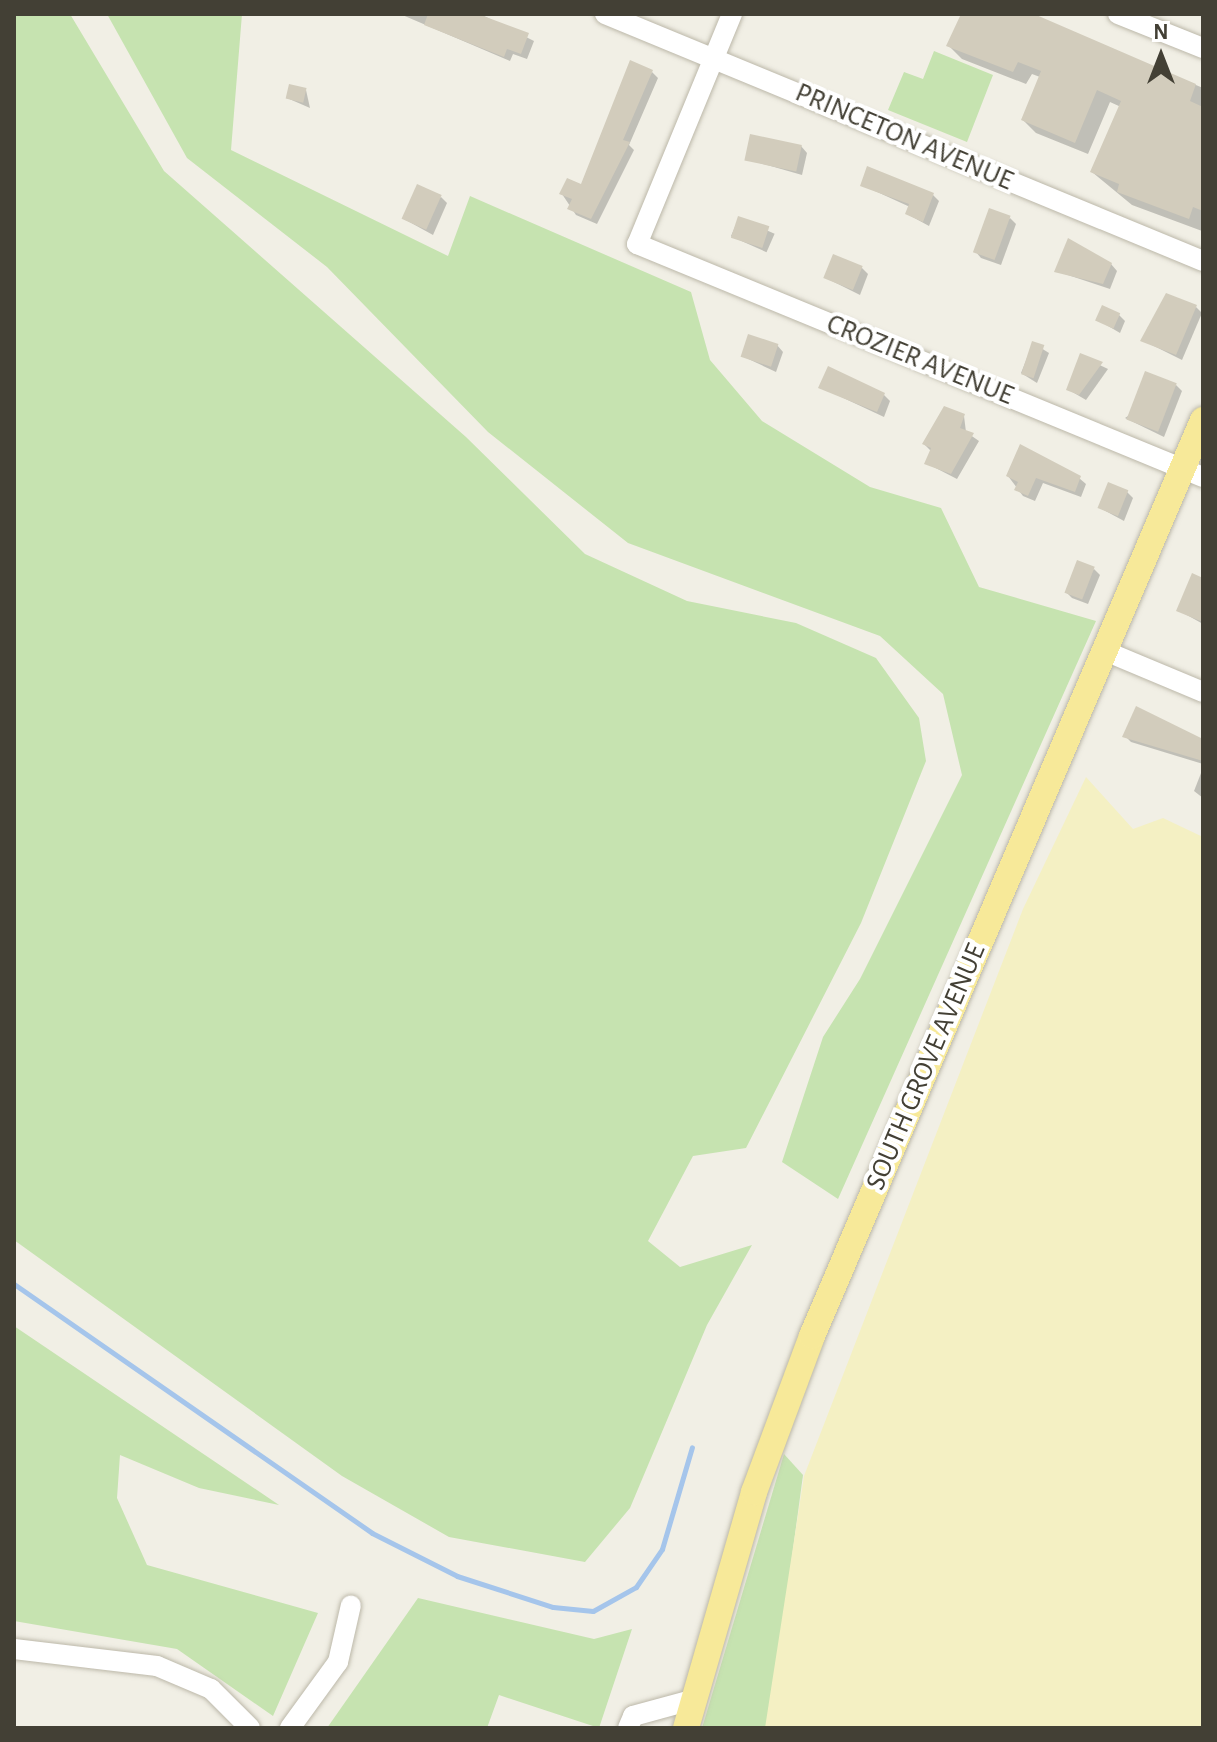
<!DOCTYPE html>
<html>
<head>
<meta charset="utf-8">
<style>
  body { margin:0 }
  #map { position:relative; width:1217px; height:1742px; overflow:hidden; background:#f1efe5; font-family:"Alegreya Sans",sans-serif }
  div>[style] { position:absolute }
  .green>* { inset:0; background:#c6e3b0 }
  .sand>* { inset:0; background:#f4f0c3 }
  .shadow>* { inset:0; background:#0003; transform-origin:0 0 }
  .stream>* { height:5px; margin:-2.5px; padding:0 2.5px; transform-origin:2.5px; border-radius:2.5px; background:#a5c5eb }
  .building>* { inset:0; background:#d2ccbc; transform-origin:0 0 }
  .roads { filter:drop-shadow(0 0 2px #bcb8a9) drop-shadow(0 0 2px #bcb8a9) }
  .minor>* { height:20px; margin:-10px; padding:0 10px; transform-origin:10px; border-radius:10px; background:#fff }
  .major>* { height:26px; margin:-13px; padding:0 13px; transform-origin:13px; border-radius:13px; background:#f7e999 }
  span { translate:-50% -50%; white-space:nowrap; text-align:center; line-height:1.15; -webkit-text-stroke:8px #fff; paint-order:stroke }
  .street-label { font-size:28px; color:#434035 }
  .frame { position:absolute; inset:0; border:16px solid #434035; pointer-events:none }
  .north { position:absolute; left:1121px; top:16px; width:80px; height:80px; -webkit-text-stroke:6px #fff; paint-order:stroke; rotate:0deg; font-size:22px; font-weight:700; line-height:32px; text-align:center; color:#434035 }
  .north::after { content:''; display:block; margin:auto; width:28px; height:36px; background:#434035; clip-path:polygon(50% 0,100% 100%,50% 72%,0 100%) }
</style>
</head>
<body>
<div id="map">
  <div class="green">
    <i style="clip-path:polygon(14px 14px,70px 14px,164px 171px,466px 437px,585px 554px,687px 601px,796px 623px,876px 658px,919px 718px,926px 761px,861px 923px,746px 1148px,693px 1156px,648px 1241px,680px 1267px,752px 1245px,707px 1325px,630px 1508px,585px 1562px,449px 1537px,342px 1476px,14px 1240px)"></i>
    <i style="clip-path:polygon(107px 14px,242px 14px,231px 150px,448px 256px,470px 196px,691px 292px,710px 360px,762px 421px,870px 487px,941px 508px,979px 587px,1096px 621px,838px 1199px,782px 1162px,823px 1037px,860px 979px,962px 775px,943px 694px,880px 636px,628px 543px,488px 432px,327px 267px,187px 158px)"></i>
    <i style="clip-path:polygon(934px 51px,993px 75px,967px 142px,888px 110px,904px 72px,923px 79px)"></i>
    <i style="clip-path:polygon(14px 1326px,279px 1505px,199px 1488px,120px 1455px,117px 1498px,147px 1565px,318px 1613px,273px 1716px,177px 1649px,14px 1621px)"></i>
    <i style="clip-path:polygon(784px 1454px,803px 1475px,771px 1713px,765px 1728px,702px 1728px)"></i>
    <i style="clip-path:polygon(418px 1598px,594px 1639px,632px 1629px,599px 1728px,499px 1695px,487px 1728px,327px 1728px)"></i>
  </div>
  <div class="sand">
    <i style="clip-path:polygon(1086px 777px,1133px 829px,1163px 818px,1203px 837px,1203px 1728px,765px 1728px,804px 1476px,1023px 909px)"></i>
  </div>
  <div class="shadow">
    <i style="clip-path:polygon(400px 14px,480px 14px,534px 41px,527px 59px,513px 54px,510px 61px)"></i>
    <i style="clip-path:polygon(963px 14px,1029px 14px,1203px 88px,1202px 231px,1132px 205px,1092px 172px,1121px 107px,1110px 102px,1088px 154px,1036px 133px,1023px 120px,1040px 77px,1032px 74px,1026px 84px,962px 59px,949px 46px)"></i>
    <i style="clip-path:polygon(652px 72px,658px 78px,629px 145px,634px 150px,597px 224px,576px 215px,562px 194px,582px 187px)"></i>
    <i style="clip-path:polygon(306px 90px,310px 108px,287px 98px)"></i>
    <i style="clip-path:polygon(801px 146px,807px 153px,802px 175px,746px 159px)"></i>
    <i style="clip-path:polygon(862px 185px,933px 195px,939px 201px,929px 226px,907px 214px,910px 207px)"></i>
    <i style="clip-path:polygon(441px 197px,447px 203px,433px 235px,404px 219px)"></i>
    <i style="left:739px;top:218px;width:39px;height:20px;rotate:24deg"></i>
    <i style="clip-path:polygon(1010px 218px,1016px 224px,1001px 265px,981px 258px,975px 251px)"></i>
    <i style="clip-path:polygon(1111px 264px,1117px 271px,1110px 289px,1056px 271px)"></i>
    <i style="clip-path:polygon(862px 268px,868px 274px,860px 295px,826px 278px)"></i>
    <i style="clip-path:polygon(1196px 307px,1202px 313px,1182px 360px,1142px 340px,1148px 327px)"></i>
    <i style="clip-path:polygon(1119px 315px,1125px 321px,1120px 333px,1098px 320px)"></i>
    <i style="clip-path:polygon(1033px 343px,1049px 353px,1037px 383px,1021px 373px)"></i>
    <i style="clip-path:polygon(777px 345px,783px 352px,776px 372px,742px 356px)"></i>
    <i style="clip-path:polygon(1081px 356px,1108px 369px,1086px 400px,1069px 390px)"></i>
    <i style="clip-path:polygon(1176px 385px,1182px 391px,1164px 437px,1125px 418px)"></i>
    <i style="clip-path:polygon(820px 387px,884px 395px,890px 401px,884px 417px)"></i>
    <i style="clip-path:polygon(964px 416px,966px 432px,979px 441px,957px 479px,926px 463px,931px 451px,924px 444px)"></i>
    <i style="clip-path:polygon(1021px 447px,1079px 478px,1086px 484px,1081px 497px,1043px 483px,1035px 501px,1023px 496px,1008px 476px)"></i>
    <i style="clip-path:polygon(1127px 492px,1133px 498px,1124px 521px,1100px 508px)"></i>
    <i style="clip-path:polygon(1094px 569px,1100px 575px,1088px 604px,1072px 598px,1066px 592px)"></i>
    <i style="clip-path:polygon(1203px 580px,1203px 624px,1178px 610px)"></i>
    <i style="clip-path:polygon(1125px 736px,1203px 740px,1203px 764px,1131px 742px)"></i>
    <i style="clip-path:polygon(1203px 768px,1203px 798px,1194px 791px)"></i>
  </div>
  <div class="stream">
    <i style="left:14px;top:1284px;width:436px;rotate:34.8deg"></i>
    <i style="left:372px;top:1533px;width:95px;rotate:26.8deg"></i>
    <i style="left:457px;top:1576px;width:101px;rotate:17.9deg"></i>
    <i style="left:553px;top:1607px;width:40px;rotate:5.7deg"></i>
    <i style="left:593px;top:1611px;width:49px;rotate:-29.2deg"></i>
    <i style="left:636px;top:1587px;width:46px;rotate:-55.6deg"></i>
    <i style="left:662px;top:1549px;width:106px;rotate:-73.6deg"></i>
  </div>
  <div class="building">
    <i style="clip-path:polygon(428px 14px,478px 14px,529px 33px,521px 54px,507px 49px,504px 57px,424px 25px)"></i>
    <i style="clip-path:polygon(961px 14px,1034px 14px,1196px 84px,1190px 101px,1203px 107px,1203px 211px,1193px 207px,1189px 219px,1117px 192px,1119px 184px,1090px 172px,1121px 101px,1097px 90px,1075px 143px,1021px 120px,1041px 71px,1018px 62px,1013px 72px,946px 46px)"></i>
    <i style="clip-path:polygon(630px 60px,653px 70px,623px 140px,630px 142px,591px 219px,567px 209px,572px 199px,559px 194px,567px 178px,581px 184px)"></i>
    <i style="left:289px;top:84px;width:18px;height:15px;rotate:13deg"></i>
    <i style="left:750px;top:134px;width:53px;height:27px;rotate:12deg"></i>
    <i style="clip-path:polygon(867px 166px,934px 193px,923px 222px,905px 214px,909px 204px,860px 186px)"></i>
    <i style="left:417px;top:184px;width:27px;height:38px;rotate:24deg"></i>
    <i style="left:989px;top:208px;width:23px;height:47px;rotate:20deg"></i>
    <i style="left:738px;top:216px;width:33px;height:23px;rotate:18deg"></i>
    <i style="clip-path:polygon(1068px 238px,1112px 263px,1103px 284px,1054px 272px)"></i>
    <i style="left:833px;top:254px;width:32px;height:26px;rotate:22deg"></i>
    <i style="clip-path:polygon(1166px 293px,1197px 305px,1176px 355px,1140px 341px)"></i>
    <i style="left:1102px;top:305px;width:20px;height:17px;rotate:24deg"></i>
    <i style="left:748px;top:334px;width:32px;height:24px;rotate:18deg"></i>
    <i style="left:1032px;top:341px;width:13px;height:35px;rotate:18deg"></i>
    <i style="clip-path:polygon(1080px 353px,1103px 362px,1079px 395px,1066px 390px)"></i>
    <i style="clip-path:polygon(828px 366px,885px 393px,877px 412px,818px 388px)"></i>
    <i style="left:1145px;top:371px;width:34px;height:52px;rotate:21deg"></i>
    <i style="clip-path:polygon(944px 406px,965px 414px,960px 428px,974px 433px,951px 474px,924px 464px,931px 448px,922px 444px)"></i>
    <i style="clip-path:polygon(1020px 444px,1081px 476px,1075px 492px,1036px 478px,1028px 496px,1014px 490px,1018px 482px,1006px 476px)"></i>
    <i style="left:1108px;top:482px;width:22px;height:28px;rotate:22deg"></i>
    <i style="left:1077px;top:560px;width:19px;height:35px;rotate:21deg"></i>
    <i style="clip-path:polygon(1192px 573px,1203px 578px,1203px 622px,1176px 611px)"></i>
    <i style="clip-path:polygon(1136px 706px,1203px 739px,1203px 761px,1122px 737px)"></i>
  </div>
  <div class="roads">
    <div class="minor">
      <i style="left:605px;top:14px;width:647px;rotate:22.44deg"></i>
      <i style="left:732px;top:14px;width:249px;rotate:112.4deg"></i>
      <i style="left:637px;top:244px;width:612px;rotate:22.38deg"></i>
      <i style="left:1118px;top:14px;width:92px;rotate:21.8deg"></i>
      <i style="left:1105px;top:651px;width:106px;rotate:22.7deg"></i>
      <i style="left:14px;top:1649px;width:144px;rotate:6.8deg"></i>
      <i style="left:157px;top:1666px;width:59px;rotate:23.1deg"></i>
      <i style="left:211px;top:1689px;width:55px;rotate:45deg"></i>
      <i style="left:290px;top:1728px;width:82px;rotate:-54deg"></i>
      <i style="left:338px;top:1662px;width:58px;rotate:-77.2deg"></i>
      <i style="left:628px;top:1728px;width:13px;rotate:-67deg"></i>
      <i style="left:633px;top:1716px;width:64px;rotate:-15.3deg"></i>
    </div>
    <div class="major">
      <i style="left:686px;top:1728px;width:246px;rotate:-73.9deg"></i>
      <i style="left:754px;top:1492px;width:166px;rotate:-69.6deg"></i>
      <i style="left:812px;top:1336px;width:996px;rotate:-66.88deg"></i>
    </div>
  </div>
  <div class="street-label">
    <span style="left:904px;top:137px;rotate:23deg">PRINCETON AVENUE</span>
    <span style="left:920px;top:360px;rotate:22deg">CROZIER AVENUE</span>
    <span style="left:926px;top:1067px;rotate:-67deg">SOUTH GROVE AVENUE</span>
  </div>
  <div class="frame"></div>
  <div class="north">N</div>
</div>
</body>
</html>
